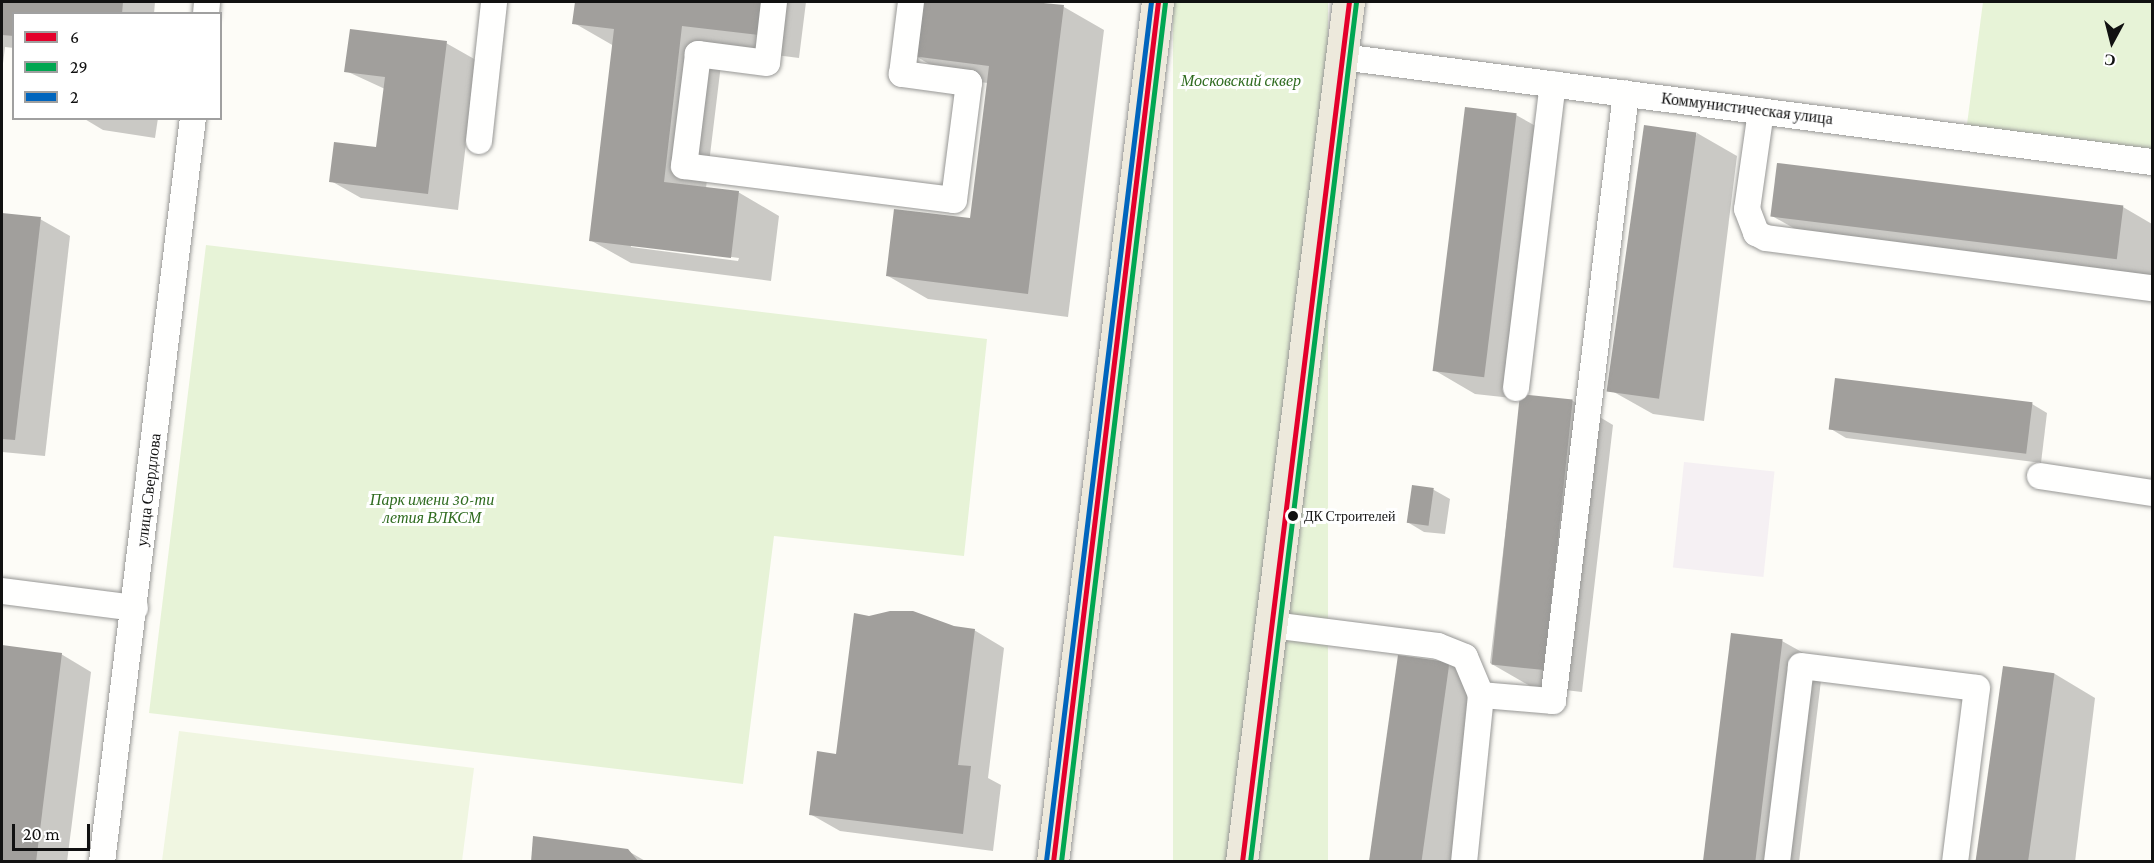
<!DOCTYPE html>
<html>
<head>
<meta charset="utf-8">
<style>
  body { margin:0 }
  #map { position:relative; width:2154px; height:863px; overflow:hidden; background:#fdfcf7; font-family:"Crimson Pro",serif }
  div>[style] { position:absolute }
  .industrial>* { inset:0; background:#f5f0f3; transform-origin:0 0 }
  .green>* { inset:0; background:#e7f3d7; transform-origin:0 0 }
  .pitch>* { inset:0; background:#f0f6e1 }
  .shadow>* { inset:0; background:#0003 }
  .building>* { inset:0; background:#a19f9c; transform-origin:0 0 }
  .roads { filter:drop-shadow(0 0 2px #979795) drop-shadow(0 0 2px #979795) }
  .minor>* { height:26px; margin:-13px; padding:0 13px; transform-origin:13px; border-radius:13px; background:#fffffe }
  .major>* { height:32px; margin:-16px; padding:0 16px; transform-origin:16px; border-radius:16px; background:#ede9dc }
  .bus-1>* { height:4.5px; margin:-2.25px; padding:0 2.25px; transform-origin:2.25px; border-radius:2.25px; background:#e4002b }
  .bus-2>* { height:4.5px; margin:-2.25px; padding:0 2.25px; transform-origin:2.25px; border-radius:2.25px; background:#00a651 }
  .bus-3>* { height:4.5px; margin:-2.25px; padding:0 2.25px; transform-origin:2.25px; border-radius:2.25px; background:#0065bd }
  .dots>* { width:16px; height:16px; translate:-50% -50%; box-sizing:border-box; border:3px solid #fff; border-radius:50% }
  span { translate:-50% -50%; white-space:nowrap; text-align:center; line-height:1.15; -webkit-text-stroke:6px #fff; paint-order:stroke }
  .bus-label { font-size:14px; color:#111 }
  .left { translate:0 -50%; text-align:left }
  .park-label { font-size:16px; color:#2f6b1f; font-style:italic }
  .street-label { font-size:16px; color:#111 }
  .frame { position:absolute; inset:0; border:3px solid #111; pointer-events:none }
  .legend { position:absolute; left:12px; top:12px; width:210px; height:108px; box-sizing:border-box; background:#fff; border:2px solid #a0a0a0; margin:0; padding:8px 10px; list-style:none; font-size:18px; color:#111 }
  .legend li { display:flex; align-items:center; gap:12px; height:30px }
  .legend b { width:30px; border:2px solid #a0a0a0 }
  .north { position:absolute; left:2082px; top:12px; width:60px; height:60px; -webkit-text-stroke:4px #fff; paint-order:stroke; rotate:187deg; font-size:16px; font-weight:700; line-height:24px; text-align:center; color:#111 }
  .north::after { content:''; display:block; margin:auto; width:21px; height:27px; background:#111; clip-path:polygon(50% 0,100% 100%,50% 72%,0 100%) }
  .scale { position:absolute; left:12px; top:824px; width:78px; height:27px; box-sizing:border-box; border:3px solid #111; border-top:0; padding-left:8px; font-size:18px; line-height:21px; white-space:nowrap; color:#111; -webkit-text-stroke:4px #fff; paint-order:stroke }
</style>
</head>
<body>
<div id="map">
  <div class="industrial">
    <i style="left:1684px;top:462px;width:91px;height:106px;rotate:6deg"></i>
  </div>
  <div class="green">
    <i style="left:1173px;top:2px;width:155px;height:866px"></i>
    <i style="clip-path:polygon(1983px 2px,2152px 2px,2152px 154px,1966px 132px)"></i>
    <i style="clip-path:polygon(206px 245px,987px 339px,964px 556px,774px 536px,743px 784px,149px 713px)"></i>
  </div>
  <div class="pitch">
    <i style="clip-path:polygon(179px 731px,474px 768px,462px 861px,162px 861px)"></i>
  </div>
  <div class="shadow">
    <i style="clip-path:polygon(2px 2px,155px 2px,154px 14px,14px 14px,14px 48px,5px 47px,2px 72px)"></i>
    <i style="clip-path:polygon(evenodd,576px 2px,806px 2px,799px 58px,723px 48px,706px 188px,738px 192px,779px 216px,771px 281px,631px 263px,590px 240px,614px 46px,574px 23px,576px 2px,631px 244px,739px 258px,738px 261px,631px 247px,631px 244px)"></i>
    <i style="clip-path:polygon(921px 2px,1021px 2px,1064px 7px,1104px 30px,1068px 317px,928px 299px,888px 276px,971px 220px,988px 83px,954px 79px,914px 55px)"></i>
    <i style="clip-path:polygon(446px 43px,476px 60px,458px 210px,361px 198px,331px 181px,378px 148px,385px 89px,346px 71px)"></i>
    <i style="clip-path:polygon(1516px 115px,1557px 138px,1526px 396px,1573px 401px,1613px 425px,1582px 692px,1530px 686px,1490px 663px,1521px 399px,1475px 394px,1434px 370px)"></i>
    <i style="clip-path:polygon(83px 118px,158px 118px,155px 138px,103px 130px)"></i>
    <i style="clip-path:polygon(1697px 133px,1737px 156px,1704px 421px,1653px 414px,1612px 391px)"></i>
    <i style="clip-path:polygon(2123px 207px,2152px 224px,2152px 281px,1813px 239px,1772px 216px)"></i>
    <i style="clip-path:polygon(2px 215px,40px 219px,70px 236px,45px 456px,2px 452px)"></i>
    <i style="clip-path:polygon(2032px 404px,2047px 413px,2041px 463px,1846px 438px,1831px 429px)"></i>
    <i style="clip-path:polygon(1413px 487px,1434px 490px,1450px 499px,1445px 534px,1424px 532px,1409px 523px)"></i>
    <i style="clip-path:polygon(869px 617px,974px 630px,1004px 648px,988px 778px,1001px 785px,993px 851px,840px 831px,810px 814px,838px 755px)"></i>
    <i style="clip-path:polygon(1782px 641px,1823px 664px,1799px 862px,1704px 862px)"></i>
    <i style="clip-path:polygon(2px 647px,61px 654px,91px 672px,67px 862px,2px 862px)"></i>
    <i style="clip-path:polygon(1450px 663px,1490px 687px,1469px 862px,1374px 862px)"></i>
    <i style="clip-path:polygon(2005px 668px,2055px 674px,2095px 698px,2075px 862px,1981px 862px)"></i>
    <i style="clip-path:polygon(628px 851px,647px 862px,532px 862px)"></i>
  </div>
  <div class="building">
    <i style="clip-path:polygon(2px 2px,123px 2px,122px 14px,14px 14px,14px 36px,2px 35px)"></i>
    <i style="clip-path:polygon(575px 2px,763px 2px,759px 35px,682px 26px,664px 182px,739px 191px,731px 258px,589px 241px,614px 29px,572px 24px)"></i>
    <i style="clip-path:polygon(919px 2px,1033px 2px,1064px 5px,1028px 294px,886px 276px,894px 209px,970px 218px,989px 66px,912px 56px)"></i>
    <i style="clip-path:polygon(350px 29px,447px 41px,428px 194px,329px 182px,334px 142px,376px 147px,385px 77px,344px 72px)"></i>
    <i style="left:1465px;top:107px;width:52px;height:266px;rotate:7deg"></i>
    <i style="left:1644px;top:125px;width:53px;height:269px;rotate:8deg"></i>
    <i style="left:1777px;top:163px;width:349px;height:54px;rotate:7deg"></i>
    <i style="clip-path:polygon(2px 213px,41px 217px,15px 440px,2px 439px)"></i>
    <i style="left:1835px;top:378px;width:199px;height:52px;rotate:7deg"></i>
    <i style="left:1520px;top:394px;width:53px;height:272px;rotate:6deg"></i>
    <i style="left:1412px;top:485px;width:22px;height:38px;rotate:8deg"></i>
    <i style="clip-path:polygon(890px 611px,913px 611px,954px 626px,975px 629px,958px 765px,971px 766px,963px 834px,809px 815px,817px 751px,836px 754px,854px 613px,869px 616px)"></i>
    <i style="left:1731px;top:633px;width:52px;height:231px;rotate:7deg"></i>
    <i style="clip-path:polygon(2px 645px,62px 653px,36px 862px,2px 862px)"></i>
    <i style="left:1398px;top:655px;width:52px;height:209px;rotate:8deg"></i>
    <i style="left:2003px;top:666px;width:52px;height:197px;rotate:8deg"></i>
    <i style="clip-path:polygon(533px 836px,628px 849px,639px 862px,531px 862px)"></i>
  </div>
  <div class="roads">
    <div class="minor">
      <i style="left:774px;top:2px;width:61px;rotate:96.5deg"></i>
      <i style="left:767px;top:63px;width:70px;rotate:-172.6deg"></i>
      <i style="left:698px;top:54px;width:113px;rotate:97.1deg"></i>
      <i style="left:684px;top:166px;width:272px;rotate:7.2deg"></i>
      <i style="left:954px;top:200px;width:118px;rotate:-82.7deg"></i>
      <i style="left:969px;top:83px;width:68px;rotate:-172.3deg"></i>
      <i style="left:902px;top:74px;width:73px;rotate:-82.9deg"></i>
      <i style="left:206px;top:14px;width:12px;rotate:-85deg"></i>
      <i style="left:1342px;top:57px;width:817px;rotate:7.39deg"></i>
      <i style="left:1761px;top:111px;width:99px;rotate:98.1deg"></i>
      <i style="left:1747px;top:209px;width:26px;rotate:69deg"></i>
      <i style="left:1756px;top:233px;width:11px;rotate:27deg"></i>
      <i style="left:1766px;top:238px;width:389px;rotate:7.4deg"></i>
      <i style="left:479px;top:141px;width:140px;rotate:-83.8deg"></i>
      <i style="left:1516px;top:388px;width:306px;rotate:-83.1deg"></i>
      <i style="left:2040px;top:476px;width:113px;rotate:8.6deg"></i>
      <i style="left:2px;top:591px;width:134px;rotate:7.3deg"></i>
      <i style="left:1272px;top:625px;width:167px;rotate:7.2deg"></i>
      <i style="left:1438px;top:646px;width:29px;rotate:22deg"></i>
      <i style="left:1465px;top:657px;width:41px;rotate:67.2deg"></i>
      <i style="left:1481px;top:695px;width:168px;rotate:95.8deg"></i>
      <i style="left:1481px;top:695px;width:72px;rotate:4.8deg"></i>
      <i style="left:1553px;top:701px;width:612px;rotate:-83.15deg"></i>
      <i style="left:102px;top:862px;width:750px;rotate:-83.03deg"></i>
      <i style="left:1777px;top:862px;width:197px;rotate:-83deg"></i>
      <i style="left:1801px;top:666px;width:177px;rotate:7.1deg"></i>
      <i style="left:1977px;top:688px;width:175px;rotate:97.2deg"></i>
    </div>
    <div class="major">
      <i style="left:1053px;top:862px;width:866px;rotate:-83.04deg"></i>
      <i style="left:1242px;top:862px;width:867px;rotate:-82.91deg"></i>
    </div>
  </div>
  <div class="bus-1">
    <i style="left:1053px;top:862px;width:866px;rotate:-83.04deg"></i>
    <i style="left:1242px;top:862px;width:867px;rotate:-82.91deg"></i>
  </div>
  <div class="bus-2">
    <i style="left:1061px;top:862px;width:865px;rotate:-83.1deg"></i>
    <i style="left:1250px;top:862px;width:866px;rotate:-82.97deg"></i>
  </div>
  <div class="bus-3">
    <i style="left:1046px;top:861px;width:865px;rotate:-83.03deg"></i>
  </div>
  <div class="dots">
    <i style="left:1293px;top:516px;background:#111"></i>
  </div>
  <div class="bus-label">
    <span class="left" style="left:1304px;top:516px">ДК Строителей</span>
  </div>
  <div class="park-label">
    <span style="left:1241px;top:81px">Московский сквер</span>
    <span style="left:432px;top:509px">Парк имени 30-ти<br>летия ВЛКСМ</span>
  </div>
  <div class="street-label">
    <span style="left:1747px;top:109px;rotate:7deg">Коммунистическая улица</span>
    <span style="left:149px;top:490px;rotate:-83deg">улица Свердлова</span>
  </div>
  <div class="frame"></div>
  <ul class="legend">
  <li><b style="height:8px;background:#e4002b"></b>6</li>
  <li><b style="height:8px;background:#00a651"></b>29</li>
  <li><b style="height:8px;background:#0065bd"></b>2</li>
  </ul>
  <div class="north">С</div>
  <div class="scale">20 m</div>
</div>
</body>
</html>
